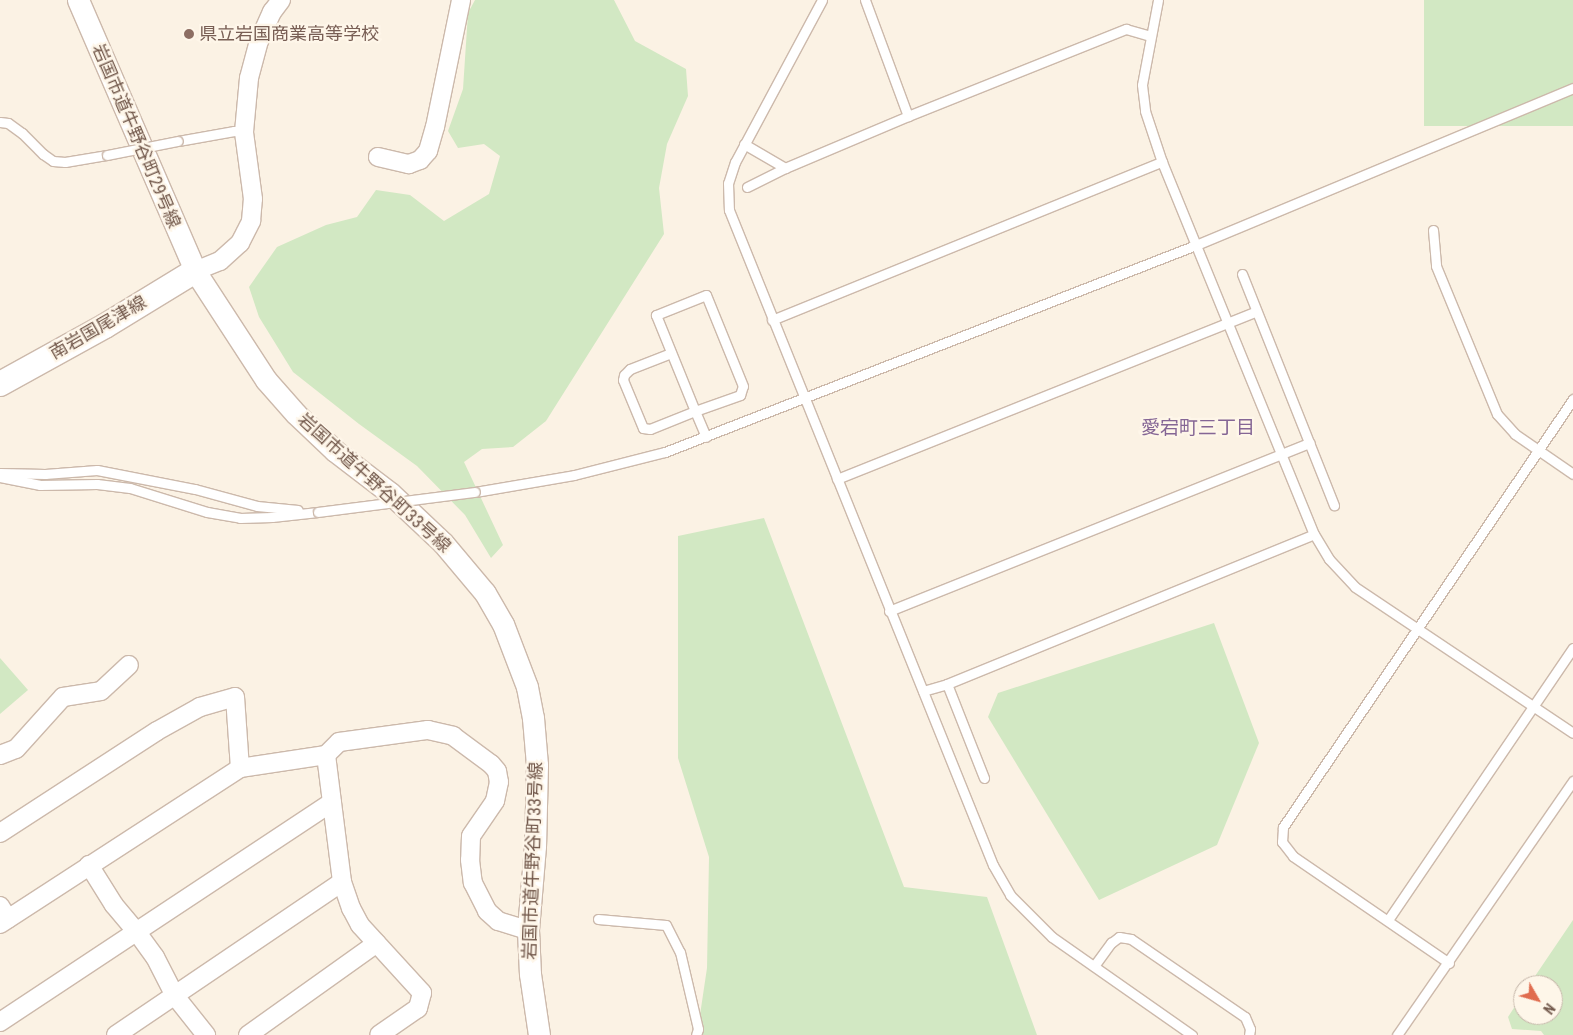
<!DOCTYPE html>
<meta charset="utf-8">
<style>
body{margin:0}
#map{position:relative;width:1573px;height:1035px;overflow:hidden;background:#fbf2e4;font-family:"Roboto Condensed","Noto Sans JP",sans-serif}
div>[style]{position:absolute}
.green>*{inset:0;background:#d2e8c3;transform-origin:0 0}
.roads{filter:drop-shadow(1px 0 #ccb9ab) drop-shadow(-1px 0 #ccb9ab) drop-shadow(0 1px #ccb9ab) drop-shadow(0 -1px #ccb9ab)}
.service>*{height:9px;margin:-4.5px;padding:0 4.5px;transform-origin:4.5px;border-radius:4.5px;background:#fff}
.minor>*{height:18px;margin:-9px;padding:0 9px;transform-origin:9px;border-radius:9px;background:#fff}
.tertiary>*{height:21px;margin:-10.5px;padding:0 10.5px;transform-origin:10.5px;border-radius:10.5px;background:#fff}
.secondary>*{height:24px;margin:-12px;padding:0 12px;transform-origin:12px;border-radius:12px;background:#fff}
.bridges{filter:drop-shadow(1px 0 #ccb9ab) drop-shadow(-1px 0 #ccb9ab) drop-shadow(0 1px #ccb9ab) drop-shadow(0 -1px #ccb9ab)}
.service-bridge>*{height:9px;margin:-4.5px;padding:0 4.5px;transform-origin:4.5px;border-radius:4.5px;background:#fff}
.dots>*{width:14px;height:14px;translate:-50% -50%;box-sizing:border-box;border:2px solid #fef6e9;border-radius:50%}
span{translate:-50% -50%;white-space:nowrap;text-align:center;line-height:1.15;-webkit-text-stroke:4.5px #fef6e9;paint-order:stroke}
.education-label{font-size:18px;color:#785e54}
.left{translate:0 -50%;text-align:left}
.street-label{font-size:18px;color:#72584b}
.neighbourhood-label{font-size:19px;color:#856695}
.north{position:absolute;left:1513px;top:975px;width:50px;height:50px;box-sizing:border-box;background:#fef6e9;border:1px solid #c6b7aa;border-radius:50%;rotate:128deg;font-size:14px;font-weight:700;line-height:20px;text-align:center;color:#72584b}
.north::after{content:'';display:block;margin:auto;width:18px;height:22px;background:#e06c4e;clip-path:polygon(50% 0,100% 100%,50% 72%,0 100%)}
</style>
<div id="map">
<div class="green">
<div style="clip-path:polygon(475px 0,614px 0,635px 41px,686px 69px,688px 96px,667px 144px,659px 188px,664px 234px,546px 421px,513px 447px,482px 449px,464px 462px,503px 545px,491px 558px,465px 515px,417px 466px,359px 424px,293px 372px,259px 317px,249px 287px,277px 247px,326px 225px,357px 217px,376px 190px,410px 195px,444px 221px,489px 194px,500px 156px,484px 144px,458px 148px,448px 131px,463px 89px,468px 13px)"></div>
<div style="left:1424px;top:0;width:149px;height:126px"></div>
<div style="clip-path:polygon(764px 518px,904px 887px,987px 897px,1037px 1035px,697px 1035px,707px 968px,709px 857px,678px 758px,678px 536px)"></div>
<div style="clip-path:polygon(1214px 623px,1259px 743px,1217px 845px,1099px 900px,988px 717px,998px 693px)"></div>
<div style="clip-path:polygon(0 658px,28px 690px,0 714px)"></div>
<div style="clip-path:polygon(1573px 920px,1573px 1035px,1544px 1035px,1541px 1031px,1512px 1029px,1508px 1017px,1523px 994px,1523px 1015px,1553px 1015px,1553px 985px,1529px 985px)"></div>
</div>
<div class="roads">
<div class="service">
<div style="left:822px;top:0;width:184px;rotate:118.2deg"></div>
<div style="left:735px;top:162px;width:22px;rotate:108deg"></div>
<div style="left:728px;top:183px;width:27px;rotate:88deg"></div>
<div style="left:729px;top:210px;width:706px;rotate:68.05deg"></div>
<div style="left:993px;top:865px;width:34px;rotate:60deg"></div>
<div style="left:1010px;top:895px;width:59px;rotate:45deg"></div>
<div style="left:1052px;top:937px;width:171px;rotate:35deg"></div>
<div style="left:865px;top:0;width:124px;rotate:69.7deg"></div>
<div style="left:1158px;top:0;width:86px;rotate:100.7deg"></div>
<div style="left:1142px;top:85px;width:26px;rotate:83deg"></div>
<div style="left:1145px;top:111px;width:54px;rotate:71.6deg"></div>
<div style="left:1162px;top:162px;width:402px;rotate:67.8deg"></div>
<div style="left:1314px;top:534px;width:29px;rotate:59deg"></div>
<div style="left:1329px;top:559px;width:38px;rotate:47deg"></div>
<div style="left:1355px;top:587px;width:262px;rotate:33.8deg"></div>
<div style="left:0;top:122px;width:8px;rotate:7deg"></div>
<div style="left:8px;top:123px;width:17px;rotate:36deg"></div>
<div style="left:22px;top:133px;width:30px;rotate:45deg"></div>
<div style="left:43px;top:154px;width:12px;rotate:35deg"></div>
<div style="left:53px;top:161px;width:12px;rotate:5deg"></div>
<div style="left:65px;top:162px;width:43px;rotate:-9.5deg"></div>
<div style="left:178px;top:141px;width:57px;rotate:-10.1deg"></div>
<div style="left:234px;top:131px;width:10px;rotate:6deg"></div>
<div style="left:744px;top:144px;width:48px;rotate:30.3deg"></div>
<div style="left:785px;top:168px;width:134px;rotate:-22.9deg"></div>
<div style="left:908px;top:116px;width:235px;rotate:-21.8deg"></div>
<div style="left:1126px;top:29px;width:25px;rotate:16deg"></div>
<div style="left:747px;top:187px;width:42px;rotate:-26.6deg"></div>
<div style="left:1433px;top:230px;width:36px;rotate:85deg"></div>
<div style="left:1436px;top:266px;width:160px;rotate:67.6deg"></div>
<div style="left:1497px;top:414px;width:27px;rotate:48deg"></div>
<div style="left:1515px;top:434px;width:70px;rotate:34.6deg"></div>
<div style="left:1242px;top:274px;width:249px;rotate:68.3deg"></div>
<div style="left:772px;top:320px;width:421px;rotate:-22.1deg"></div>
<div style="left:671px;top:353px;width:44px;rotate:158.7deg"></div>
<div style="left:630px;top:369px;width:8px;rotate:135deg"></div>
<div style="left:624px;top:375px;width:5px;rotate:101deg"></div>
<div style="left:623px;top:380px;width:52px;rotate:67.4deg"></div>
<div style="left:643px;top:428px;width:7px;rotate:8deg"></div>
<div style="left:650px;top:429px;width:48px;rotate:-21.8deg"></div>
<div style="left:695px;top:411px;width:48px;rotate:-19.6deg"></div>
<div style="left:740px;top:395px;width:9px;rotate:-72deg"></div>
<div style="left:743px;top:386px;width:98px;rotate:-112.1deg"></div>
<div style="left:706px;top:295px;width:54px;rotate:158.2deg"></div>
<div style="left:656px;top:315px;width:104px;rotate:67.9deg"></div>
<div style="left:695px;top:411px;width:28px;rotate:67deg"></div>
<div style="left:0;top:473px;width:45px;rotate:1.3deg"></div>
<div style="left:45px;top:474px;width:52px;rotate:-4.4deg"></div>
<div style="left:97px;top:470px;width:100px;rotate:11deg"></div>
<div style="left:195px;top:489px;width:64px;rotate:15.3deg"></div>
<div style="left:257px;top:506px;width:41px;rotate:5.6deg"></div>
<div style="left:0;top:477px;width:41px;rotate:11.3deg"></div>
<div style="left:40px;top:485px;width:57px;rotate:-1deg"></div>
<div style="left:97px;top:484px;width:33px;rotate:7deg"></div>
<div style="left:130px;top:488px;width:81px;rotate:17.3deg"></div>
<div style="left:207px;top:512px;width:34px;rotate:10deg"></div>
<div style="left:240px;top:518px;width:32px;rotate:-2deg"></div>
<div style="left:272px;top:517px;width:46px;rotate:-6.2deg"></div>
<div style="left:837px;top:479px;width:450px;rotate:-21.8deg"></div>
<div style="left:475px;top:492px;width:100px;rotate:-9.7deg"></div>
<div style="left:574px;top:475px;width:94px;rotate:-14.2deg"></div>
<div style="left:665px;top:452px;width:570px;rotate:-21.3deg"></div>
<div style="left:1196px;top:245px;width:408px;rotate:-22.6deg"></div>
<div style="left:889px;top:611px;width:453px;rotate:-21.8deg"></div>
<div style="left:947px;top:684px;width:101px;rotate:68.5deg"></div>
<div style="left:923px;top:691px;width:25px;rotate:-16deg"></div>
<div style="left:947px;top:684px;width:396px;rotate:-22.2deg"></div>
<div style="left:598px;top:919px;width:68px;rotate:5deg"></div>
<div style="left:666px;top:925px;width:30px;rotate:63deg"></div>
<div style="left:680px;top:952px;width:79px;rotate:76.8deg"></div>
<div style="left:698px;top:1029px;width:6px;rotate:108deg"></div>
<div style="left:1388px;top:920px;width:329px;rotate:-55.8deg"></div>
<div style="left:1449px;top:963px;width:189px;rotate:-145.6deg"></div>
<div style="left:1293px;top:856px;width:18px;rotate:-128deg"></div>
<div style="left:1282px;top:842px;width:15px;rotate:-86deg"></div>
<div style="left:1283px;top:827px;width:517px;rotate:-55.88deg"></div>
<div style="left:1094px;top:966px;width:29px;rotate:-54deg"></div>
<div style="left:1111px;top:943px;width:10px;rotate:-37deg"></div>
<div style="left:1119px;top:937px;width:12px;rotate:9deg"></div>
<div style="left:1131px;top:939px;width:138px;rotate:34.4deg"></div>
<div style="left:1245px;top:1017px;width:13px;rotate:67deg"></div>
<div style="left:1250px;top:1029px;width:6px;rotate:99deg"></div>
<div style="left:1397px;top:1035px;width:309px;rotate:-55.3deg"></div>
</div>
<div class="minor">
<div style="left:378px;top:157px;width:32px;rotate:13deg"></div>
<div style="left:409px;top:164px;width:12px;rotate:-20deg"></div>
<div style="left:420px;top:160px;width:12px;rotate:-48deg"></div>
<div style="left:428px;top:151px;width:25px;rotate:-74deg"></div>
<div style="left:435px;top:127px;width:130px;rotate:-78.4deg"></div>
<div style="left:195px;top:271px;width:27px;rotate:-22deg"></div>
<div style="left:220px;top:261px;width:27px;rotate:-42deg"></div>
<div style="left:240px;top:243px;width:25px;rotate:-63deg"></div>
<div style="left:251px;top:221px;width:22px;rotate:-85deg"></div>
<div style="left:253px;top:199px;width:68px;rotate:-97.7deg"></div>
<div style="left:244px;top:132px;width:54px;rotate:-84.7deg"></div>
<div style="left:249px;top:78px;width:38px;rotate:-75deg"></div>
<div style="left:259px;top:41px;width:32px;rotate:-66deg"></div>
<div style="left:272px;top:12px;width:15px;rotate:-53deg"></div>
<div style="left:0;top:755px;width:17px;rotate:-21deg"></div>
<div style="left:16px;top:749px;width:70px;rotate:-47.9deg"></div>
<div style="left:63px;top:697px;width:38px;rotate:-9deg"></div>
<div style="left:101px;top:691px;width:38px;rotate:-43deg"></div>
<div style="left:326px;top:755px;width:128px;rotate:82.8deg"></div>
<div style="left:342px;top:882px;width:28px;rotate:71deg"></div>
<div style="left:351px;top:908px;width:19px;rotate:62deg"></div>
<div style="left:360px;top:925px;width:92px;rotate:47.6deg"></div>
<div style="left:422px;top:993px;width:16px;rotate:105deg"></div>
<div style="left:418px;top:1008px;width:47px;rotate:145.3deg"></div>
<div style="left:0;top:833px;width:187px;rotate:-33deg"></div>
<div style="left:157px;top:731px;width:49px;rotate:-29.2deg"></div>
<div style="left:200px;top:707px;width:36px;rotate:-16deg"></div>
<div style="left:235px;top:697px;width:71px;rotate:86deg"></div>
<div style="left:89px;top:865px;width:47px;rotate:58deg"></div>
<div style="left:114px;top:905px;width:34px;rotate:50deg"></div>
<div style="left:136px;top:931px;width:32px;rotate:54deg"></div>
<div style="left:155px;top:957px;width:44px;rotate:62.9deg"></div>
<div style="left:175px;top:996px;width:50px;rotate:51.5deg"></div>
<div style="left:0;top:906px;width:15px;rotate:58deg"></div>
<div style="left:0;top:924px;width:286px;rotate:-33deg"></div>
<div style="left:240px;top:768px;width:87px;rotate:-8.6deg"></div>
<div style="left:326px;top:755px;width:18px;rotate:-45deg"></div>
<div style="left:339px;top:742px;width:90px;rotate:-7.7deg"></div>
<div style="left:428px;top:730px;width:26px;rotate:13deg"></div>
<div style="left:453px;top:736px;width:47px;rotate:36.4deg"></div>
<div style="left:491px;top:764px;width:9px;rotate:49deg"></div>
<div style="left:497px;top:771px;width:11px;rotate:80deg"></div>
<div style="left:499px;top:782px;width:19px;rotate:102deg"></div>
<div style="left:495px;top:801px;width:42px;rotate:124.4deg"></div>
<div style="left:471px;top:836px;width:24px;rotate:92deg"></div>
<div style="left:470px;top:860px;width:23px;rotate:83deg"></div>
<div style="left:473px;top:883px;width:31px;rotate:63deg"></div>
<div style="left:487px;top:911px;width:15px;rotate:42deg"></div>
<div style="left:498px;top:921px;width:31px;rotate:17deg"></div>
<div style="left:0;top:1022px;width:398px;rotate:-33.5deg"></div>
<div style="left:116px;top:1035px;width:273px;rotate:-34.1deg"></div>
<div style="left:248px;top:1035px;width:158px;rotate:-35.5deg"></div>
</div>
<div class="tertiary">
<div style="left:78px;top:0;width:295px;rotate:66.6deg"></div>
<div style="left:195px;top:271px;width:130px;rotate:56.9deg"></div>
<div style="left:266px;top:380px;width:45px;rotate:48.6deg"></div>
<div style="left:296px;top:414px;width:54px;rotate:43.5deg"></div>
<div style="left:335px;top:451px;width:69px;rotate:37.4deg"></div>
<div style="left:390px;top:493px;width:73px;rotate:43.3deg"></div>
<div style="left:443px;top:543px;width:65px;rotate:50deg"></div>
<div style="left:485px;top:593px;width:36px;rotate:60deg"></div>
<div style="left:503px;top:624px;width:67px;rotate:69.1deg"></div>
<div style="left:527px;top:687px;width:32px;rotate:79deg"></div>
<div style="left:533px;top:718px;width:47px;rotate:85.1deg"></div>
<div style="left:537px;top:765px;width:81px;rotate:91.4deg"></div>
<div style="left:535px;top:846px;width:84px;rotate:94.8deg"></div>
<div style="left:528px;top:930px;width:44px;rotate:87.4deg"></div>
<div style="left:530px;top:974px;width:62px;rotate:81.6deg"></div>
</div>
<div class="secondary">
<div style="left:0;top:384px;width:120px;rotate:-28.9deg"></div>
<div style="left:105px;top:326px;width:105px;rotate:-31.4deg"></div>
</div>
</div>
<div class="bridges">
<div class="service-bridge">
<div style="left:107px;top:155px;width:72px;rotate:-11.2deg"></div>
<div style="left:318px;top:512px;width:158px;rotate:-7.3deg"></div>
</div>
</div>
<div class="dots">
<div style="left:189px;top:34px;background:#8d6e63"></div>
</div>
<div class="education-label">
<span class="left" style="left:199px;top:34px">県立岩国商業高等学校</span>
</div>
<div class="street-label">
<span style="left:136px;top:136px;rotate:67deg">岩国市道牛野谷町29号線</span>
<span style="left:98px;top:328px;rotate:-30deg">南岩国尾津線</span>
<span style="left:374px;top:483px;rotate:42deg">岩国市道牛野谷町33号線</span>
<span style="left:533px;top:861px;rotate:-88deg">岩国市道牛野谷町33号線</span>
</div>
<div class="neighbourhood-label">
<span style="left:1198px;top:428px">愛宕町三丁目</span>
</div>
<div class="north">N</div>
</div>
